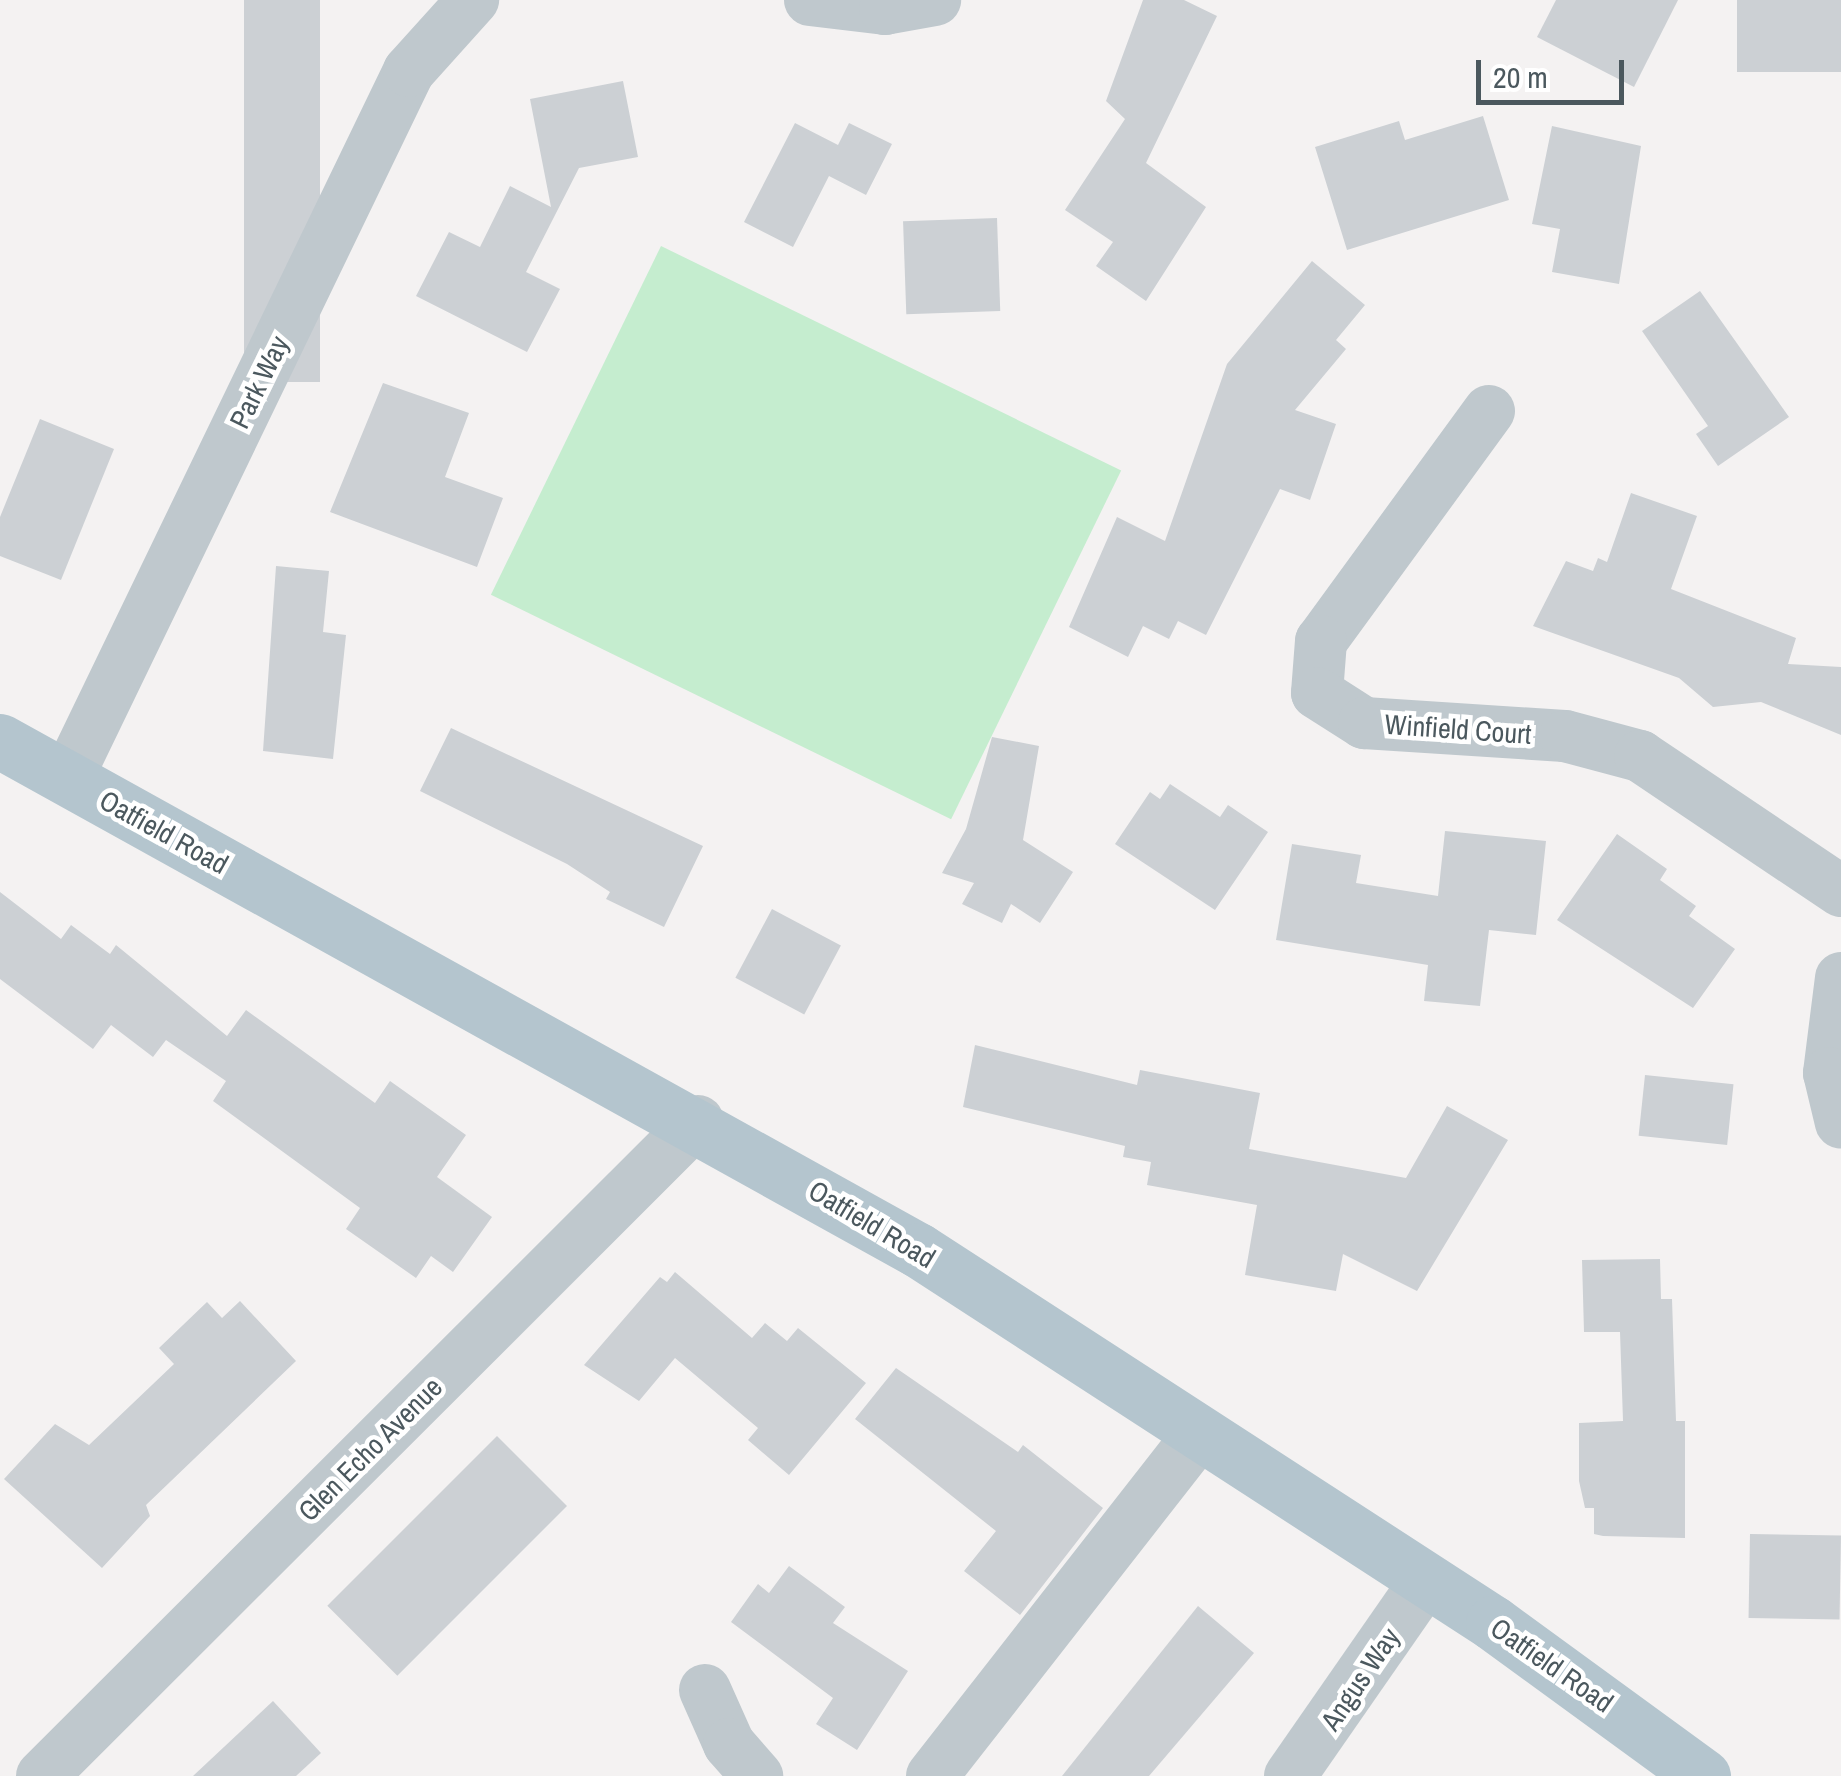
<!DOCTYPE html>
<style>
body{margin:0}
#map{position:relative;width:1841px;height:1776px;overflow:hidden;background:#f4f2f2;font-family:"Archivo Narrow",sans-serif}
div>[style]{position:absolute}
.green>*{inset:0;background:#c5edcf;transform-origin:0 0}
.building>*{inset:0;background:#ccd0d4;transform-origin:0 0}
.minor>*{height:52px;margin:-26px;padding:0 26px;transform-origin:26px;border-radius:26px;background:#bfc8cd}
.major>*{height:55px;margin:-27.5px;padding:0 27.5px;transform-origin:27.5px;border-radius:27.5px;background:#b4c5ce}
span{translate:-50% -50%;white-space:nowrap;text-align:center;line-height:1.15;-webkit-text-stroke:9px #fff;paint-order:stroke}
.street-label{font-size:28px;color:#4b585e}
.scale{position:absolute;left:1476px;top:60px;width:148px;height:45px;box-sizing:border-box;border:5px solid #4b585e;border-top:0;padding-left:12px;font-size:30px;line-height:35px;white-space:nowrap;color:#4b585e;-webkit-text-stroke:8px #fff;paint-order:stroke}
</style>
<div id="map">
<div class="green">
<div style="left:661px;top:246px;width:512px;height:388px;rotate:26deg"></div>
</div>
<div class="building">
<div style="left:244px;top:0;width:76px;height:382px"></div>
<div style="clip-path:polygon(1143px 0,1184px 0,1217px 16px,1146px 163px,1206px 207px,1146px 301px,1096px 266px,1113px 242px,1065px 210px,1125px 119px,1106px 101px)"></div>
<div style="clip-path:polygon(1556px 0,1678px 0,1634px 87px,1537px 37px)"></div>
<div style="left:1737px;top:0;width:104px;height:72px"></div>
<div style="clip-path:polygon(623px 81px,638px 157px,579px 168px,526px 272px,560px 289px,527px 352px,416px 296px,449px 232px,480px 247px,510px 186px,551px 207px,530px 99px)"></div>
<div style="clip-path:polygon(1483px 116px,1509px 200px,1347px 250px,1315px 147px,1399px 121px,1405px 140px)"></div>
<div style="clip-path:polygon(795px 123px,838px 145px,849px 123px,892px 144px,866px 195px,829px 176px,793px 247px,744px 222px)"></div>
<div style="clip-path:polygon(1552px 126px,1641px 146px,1619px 284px,1552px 272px,1560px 229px,1532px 224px)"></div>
<div style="left:997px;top:218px;width:93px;height:94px;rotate:88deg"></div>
<div style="clip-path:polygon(1312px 261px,1365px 305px,1336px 340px,1346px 349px,1295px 410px,1336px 424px,1310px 500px,1280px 489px,1206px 635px,1178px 621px,1169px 639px,1143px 626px,1128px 657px,1069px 627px,1117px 517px,1165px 541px,1227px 364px)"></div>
<div style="clip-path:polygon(1700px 291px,1789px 417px,1718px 466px,1696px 434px,1708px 426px,1642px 331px)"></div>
<div style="clip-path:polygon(383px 383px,469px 413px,445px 477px,503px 498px,477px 567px,330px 512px)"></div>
<div style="clip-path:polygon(40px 419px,114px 449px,61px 580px,0 556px,0 517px)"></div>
<div style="clip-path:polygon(1631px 493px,1697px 516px,1671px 589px,1796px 638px,1788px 664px,1841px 667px,1841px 735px,1761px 702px,1713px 707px,1679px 678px,1533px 626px,1566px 561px,1593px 571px,1598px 558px,1607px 562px)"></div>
<div style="clip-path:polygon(276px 566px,329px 571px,323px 632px,346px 635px,333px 759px,263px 751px)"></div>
<div style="clip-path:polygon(451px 728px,703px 846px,664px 927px,606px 899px,610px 892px,567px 864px,420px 791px)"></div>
<div style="clip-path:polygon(992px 737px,1039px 746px,1023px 840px,1073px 872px,1040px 923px,1011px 904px,1002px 923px,962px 904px,974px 883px,942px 873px,966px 829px)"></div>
<div style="clip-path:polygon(1170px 784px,1220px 817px,1228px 805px,1268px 832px,1215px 910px,1115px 844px,1150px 792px,1160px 799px)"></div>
<div style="clip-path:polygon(1445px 831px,1546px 841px,1536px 935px,1489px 930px,1480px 1006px,1424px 1001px,1428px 965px,1276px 940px,1292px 844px,1361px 855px,1356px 883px,1438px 896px)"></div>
<div style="clip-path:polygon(1617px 834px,1667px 869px,1660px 880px,1696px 906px,1689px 916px,1735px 949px,1693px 1008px,1557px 920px)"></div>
<div style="clip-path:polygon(0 892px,61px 939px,71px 925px,110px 954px,116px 945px,227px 1036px,246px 1010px,375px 1103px,390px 1081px,466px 1135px,437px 1177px,492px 1217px,453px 1272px,431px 1256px,416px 1278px,346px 1229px,360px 1208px,213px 1101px,226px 1081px,166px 1040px,153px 1057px,111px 1025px,93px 1049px,0 979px)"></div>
<div style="left:772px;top:909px;width:78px;height:78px;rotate:28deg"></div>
<div style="clip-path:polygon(975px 1045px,1137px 1085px,1140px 1070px,1260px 1093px,1249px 1149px,1406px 1178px,1447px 1106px,1508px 1140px,1417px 1291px,1343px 1254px,1336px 1291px,1245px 1275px,1257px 1205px,1147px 1185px,1151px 1162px,1123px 1157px,1125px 1146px,963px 1107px)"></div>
<div style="left:1645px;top:1075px;width:89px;height:61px;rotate:6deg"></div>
<div style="clip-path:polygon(1660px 1259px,1661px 1299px,1672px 1299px,1676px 1421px,1685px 1421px,1685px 1538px,1603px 1536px,1594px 1534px,1594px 1508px,1585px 1508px,1579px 1481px,1579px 1423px,1623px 1421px,1620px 1332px,1584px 1332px,1582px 1260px)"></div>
<div style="clip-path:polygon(675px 1272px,752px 1338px,765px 1323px,787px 1341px,798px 1328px,866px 1383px,789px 1475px,748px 1440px,758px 1428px,675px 1358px,639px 1401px,584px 1365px,660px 1277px,667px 1282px)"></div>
<div style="clip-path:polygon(240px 1301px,296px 1361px,146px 1505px,150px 1516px,102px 1568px,4px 1479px,55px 1424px,89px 1445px,174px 1364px,159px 1348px,207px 1302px,222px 1318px)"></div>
<div style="clip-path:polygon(896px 1368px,1018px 1452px,1023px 1445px,1103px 1508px,1020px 1615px,964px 1571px,996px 1531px,855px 1419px)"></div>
<div style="left:497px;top:1436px;width:99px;height:240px;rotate:45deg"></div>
<div style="left:1750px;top:1534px;width:91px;height:84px;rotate:1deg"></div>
<div style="clip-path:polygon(789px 1566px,845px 1607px,833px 1623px,908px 1671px,857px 1750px,816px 1724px,833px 1698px,731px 1622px,758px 1584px,769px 1593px)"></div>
<div style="clip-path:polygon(1198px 1606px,1254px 1653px,1149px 1776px,1062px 1776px)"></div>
<div style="clip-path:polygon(273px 1701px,321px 1753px,296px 1776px,193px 1776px)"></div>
</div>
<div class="minor">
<div style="left:810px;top:0;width:76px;rotate:6.8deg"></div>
<div style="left:885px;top:9px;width:51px;rotate:-10.2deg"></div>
<div style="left:1489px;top:411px;width:285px;rotate:126.1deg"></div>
<div style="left:1321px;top:641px;width:52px;rotate:94.4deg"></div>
<div style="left:1317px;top:693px;width:56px;rotate:32.6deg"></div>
<div style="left:1364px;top:723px;width:201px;rotate:3.7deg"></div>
<div style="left:1565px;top:736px;width:78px;rotate:14.9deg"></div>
<div style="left:1640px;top:756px;width:242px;rotate:33.9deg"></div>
<div style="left:67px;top:779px;width:786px;rotate:-64.22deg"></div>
<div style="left:409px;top:71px;width:96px;rotate:-48deg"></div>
<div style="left:1841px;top:978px;width:96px;rotate:97.2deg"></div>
<div style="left:1829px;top:1073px;width:51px;rotate:76.5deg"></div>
<div style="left:705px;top:1690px;width:59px;rotate:66deg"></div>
<div style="left:729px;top:1744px;width:43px;rotate:48.8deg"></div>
<div style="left:42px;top:1776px;width:927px;rotate:-44.96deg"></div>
<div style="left:932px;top:1776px;width:435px;rotate:-52deg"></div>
<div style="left:1290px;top:1776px;width:239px;rotate:-55.2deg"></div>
</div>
<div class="major">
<div style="left:0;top:741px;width:1050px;rotate:29.01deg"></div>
<div style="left:918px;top:1250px;width:685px;rotate:32.97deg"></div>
<div style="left:1493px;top:1623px;width:260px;rotate:36.1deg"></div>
</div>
<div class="street-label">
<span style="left:259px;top:382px;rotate:-64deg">Park Way</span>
<span style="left:1458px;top:729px;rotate:4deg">Winfield Court</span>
<span style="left:164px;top:832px;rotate:29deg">Oatfield Road</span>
<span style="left:872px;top:1224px;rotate:31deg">Oatfield Road</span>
<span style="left:370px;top:1449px;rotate:-45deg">Glen Echo Avenue</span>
<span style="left:1552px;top:1665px;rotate:35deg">Oatfield Road</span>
<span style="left:1360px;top:1679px;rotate:-56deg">Angus Way</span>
</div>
<div class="scale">20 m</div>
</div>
